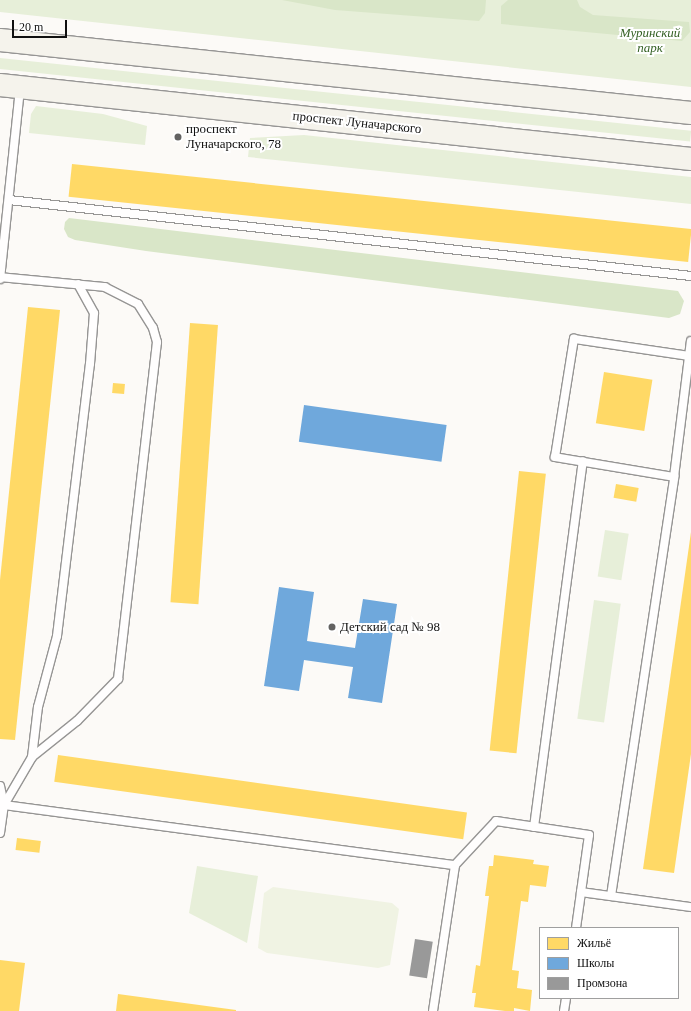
<!DOCTYPE html>
<meta charset="utf-8">
<style>
body{margin:0}
#map{position:relative;width:691px;height:1011px;overflow:hidden;background:#fcfaf7;font-family:Georgia,serif}
div>[style]{position:absolute}
.green>*{inset:0;background:#e7efd9;transform-origin:0 0}
.forest>*{inset:0;background:#d9e6c8}
.pitch>*{inset:0;background:#f0f3e3}
.homes>*{inset:0;background:#ffd966;transform-origin:0 0}
.schools>*{inset:0;background:#6fa8dc;transform-origin:0 0}
.industry>*{inset:0;background:#999;transform-origin:0 0}
.roads{filter:drop-shadow(1px 0 #969594) drop-shadow(-1px 0 #969594) drop-shadow(0 1px #969594) drop-shadow(0 -1px #969594)}
.service>*{height:8px;margin:-4px;padding:0 4px;transform-origin:4px;border-radius:4px;background:#fffefe}
.secondary>*{height:22px;margin:-11px;padding:0 11px;transform-origin:11px;border-radius:11px;background:#f5f3ec}
.dots>*{width:11px;height:11px;translate:-50% -50%;box-sizing:border-box;border:2px solid #fff;border-radius:50%}
span{translate:-50% -50%;white-space:nowrap;text-align:center;line-height:1.15;-webkit-text-stroke:4px #fff;paint-order:stroke}
.park-label{font-size:13px;color:#366226;font-style:italic}
.street-label{font-size:13px;color:#101010}
.poi-label{font-size:13px;color:#101010}
.left{translate:0 -50%;text-align:left}
.legend{position:absolute;left:539px;top:927px;width:140px;height:72px;box-sizing:border-box;background:#fff;border:1px solid #9f9f9f;margin:0;padding:5px 7px;list-style:none;font-size:12px;color:#101010}
.legend li{display:flex;align-items:center;gap:8px;height:20px}
.legend b{width:20px;border:1px solid #9f9f9f}
.scale{position:absolute;left:12px;top:20px;width:55px;height:18px;box-sizing:border-box;border:2px solid #101010;border-top:0;padding-left:5px;font-size:12px;line-height:14px;white-space:nowrap;color:#101010;-webkit-text-stroke:3px #fff;paint-order:stroke}
</style>
<div id="map">
<div class="green">
<div style="clip-path:polygon(0 0,691px 0,691px 87px,0 12px)"></div>
<div style="left:0;top:58px;width:695px;height:11px;rotate:6deg"></div>
<div style="clip-path:polygon(36px 106px,103px 114px,147px 126px,145px 145px,29px 133px,31px 114px)"></div>
<div style="clip-path:polygon(304px 135px,691px 177px,691px 204px,248px 157px,250px 138px)"></div>
<div style="left:605px;top:530px;width:24px;height:47px;rotate:9deg"></div>
<div style="left:594px;top:600px;width:27px;height:120px;rotate:8deg"></div>
<div style="clip-path:polygon(197px 866px,258px 876px,247px 943px,189px 913px)"></div>
</div>
<div class="forest">
<div style="clip-path:polygon(282px 0,486px 0,485px 13px,479px 21px,335px 10px)"></div>
<div style="clip-path:polygon(508px 0,577px 0,580px 7px,593px 15px,689px 22px,690px 32px,682px 41px,501px 24px,501px 6px)"></div>
<div style="clip-path:polygon(69px 218px,678px 291px,684px 301px,680px 314px,669px 318px,146px 251px,75px 240px,68px 237px,64px 229px,65px 222px)"></div>
</div>
<div class="pitch">
<div style="clip-path:polygon(273px 887px,392px 903px,399px 909px,390px 965px,378px 968px,267px 953px,258px 948px,264px 893px)"></div>
</div>
<div class="homes">
<div style="left:72px;top:164px;width:623px;height:33px;rotate:6deg"></div>
<div style="clip-path:polygon(28px 307px,60px 310px,15px 740px,0 739px,0 580px)"></div>
<div style="left:190px;top:323px;width:28px;height:280px;rotate:4deg"></div>
<div style="left:604px;top:372px;width:49px;height:52px;rotate:9deg"></div>
<div style="left:113px;top:383px;width:12px;height:10px;rotate:5deg"></div>
<div style="left:519px;top:471px;width:27px;height:281px;rotate:6deg"></div>
<div style="left:616px;top:484px;width:23px;height:14px;rotate:10deg"></div>
<div style="clip-path:polygon(691px 532px,691px 754px,674px 873px,643px 869px)"></div>
<div style="left:58px;top:755px;width:413px;height:27px;rotate:8deg"></div>
<div style="left:17px;top:838px;width:24px;height:12px;rotate:7deg"></div>
<div style="clip-path:polygon(494px 855px,534px 860px,533px 864px,549px 866px,546px 887px,530px 885px,528px 902px,521px 901px,512px 970px,519px 971px,517px 988px,532px 990px,530px 1011px,514px 1008px,514px 1011px,505px 1011px,474px 1007px,476px 993px,472px 993px,476px 965px,480px 966px,489px 896px,485px 896px,489px 866px,493px 866px)"></div>
<div style="clip-path:polygon(0 960px,25px 963px,19px 1011px,0 1011px)"></div>
<div style="clip-path:polygon(118px 994px,236px 1010px,236px 1011px,116px 1011px)"></div>
</div>
<div class="schools">
<div style="left:304px;top:405px;width:144px;height:37px;rotate:8deg"></div>
<div style="clip-path:polygon(279px 587px,314px 592px,307px 641px,355px 648px,363px 599px,397px 604px,382px 703px,348px 698px,353px 667px,304px 660px,299px 691px,264px 686px)"></div>
</div>
<div class="industry">
<div style="left:415px;top:939px;width:18px;height:37px;rotate:9deg"></div>
</div>
<div class="roads">
<div class="service">
<div style="left:9px;top:200px;width:686px;rotate:6.36deg"></div>
<div style="left:0;top:279px;width:192px;rotate:-84deg"></div>
<div style="left:674px;top:477px;width:121px;rotate:-170.5deg"></div>
<div style="left:555px;top:457px;width:120px;rotate:-80.9deg"></div>
<div style="left:574px;top:339px;width:116px;rotate:8.4deg"></div>
<div style="left:32px;top:757px;width:50px;rotate:-83.2deg"></div>
<div style="left:38px;top:707px;width:73px;rotate:-75deg"></div>
<div style="left:57px;top:636px;width:274px;rotate:-83.1deg"></div>
<div style="left:90px;top:364px;width:51px;rotate:-85.5deg"></div>
<div style="left:94px;top:313px;width:33px;rotate:-119deg"></div>
<div style="left:0;top:786px;width:19px;rotate:78deg"></div>
<div style="left:4px;top:805px;width:455px;rotate:7.6deg"></div>
<div style="left:534px;top:827px;width:369px;rotate:-82.4deg"></div>
<div style="left:0;top:833px;width:28px;rotate:-82deg"></div>
<div style="left:4px;top:805px;width:56px;rotate:-59.7deg"></div>
<div style="left:32px;top:757px;width:58px;rotate:-38.7deg"></div>
<div style="left:77px;top:721px;width:59px;rotate:-45.7deg"></div>
<div style="left:118px;top:679px;width:339px;rotate:-83.4deg"></div>
<div style="left:157px;top:342px;width:15px;rotate:-106deg"></div>
<div style="left:153px;top:328px;width:28px;rotate:-122deg"></div>
<div style="left:138px;top:304px;width:37px;rotate:-153deg"></div>
<div style="left:105px;top:287px;width:105px;rotate:-174.6deg"></div>
<div style="left:611px;top:896px;width:424px;rotate:-81.4deg"></div>
<div style="left:674px;top:477px;width:137px;rotate:-82.9deg"></div>
<div style="left:576px;top:928px;width:36px;rotate:-82deg"></div>
<div style="left:581px;top:892px;width:111px;rotate:7.8deg"></div>
<div style="left:433px;top:1011px;width:148px;rotate:-81.4deg"></div>
<div style="left:455px;top:865px;width:60px;rotate:-47deg"></div>
<div style="left:496px;top:821px;width:94px;rotate:8.6deg"></div>
<div style="left:589px;top:835px;width:58px;rotate:98deg"></div>
<div style="left:564px;top:1011px;width:13px;rotate:-81deg"></div>
</div>
<div class="secondary">
<div style="left:0;top:40px;width:695px;rotate:6.03deg"></div>
<div style="left:0;top:85px;width:695px;rotate:6.11deg"></div>
</div>
</div>
<div class="dots">
<div style="left:178px;top:137px;background:#636261"></div>
<div style="left:332px;top:627px;background:#636261"></div>
</div>
<div class="park-label">
<span style="left:650px;top:41px">Муринский<br>парк</span>
</div>
<div class="street-label">
<span style="left:357px;top:123px;rotate:6deg">проспект Луначарского</span>
</div>
<div class="poi-label">
<span class="left" style="left:186px;top:137px">проспект<br>Луначарского, 78</span>
<span class="left" style="left:340px;top:627px">Детский сад № 98</span>
</div>
<ul class="legend">
<li><b style="height:11px;background:#ffd966"></b>Жильё</li>
<li><b style="height:11px;background:#6fa8dc"></b>Школы</li>
<li><b style="height:11px;background:#999"></b>Промзона</li>
</ul>
<div class="scale">20 m</div>
</div>
